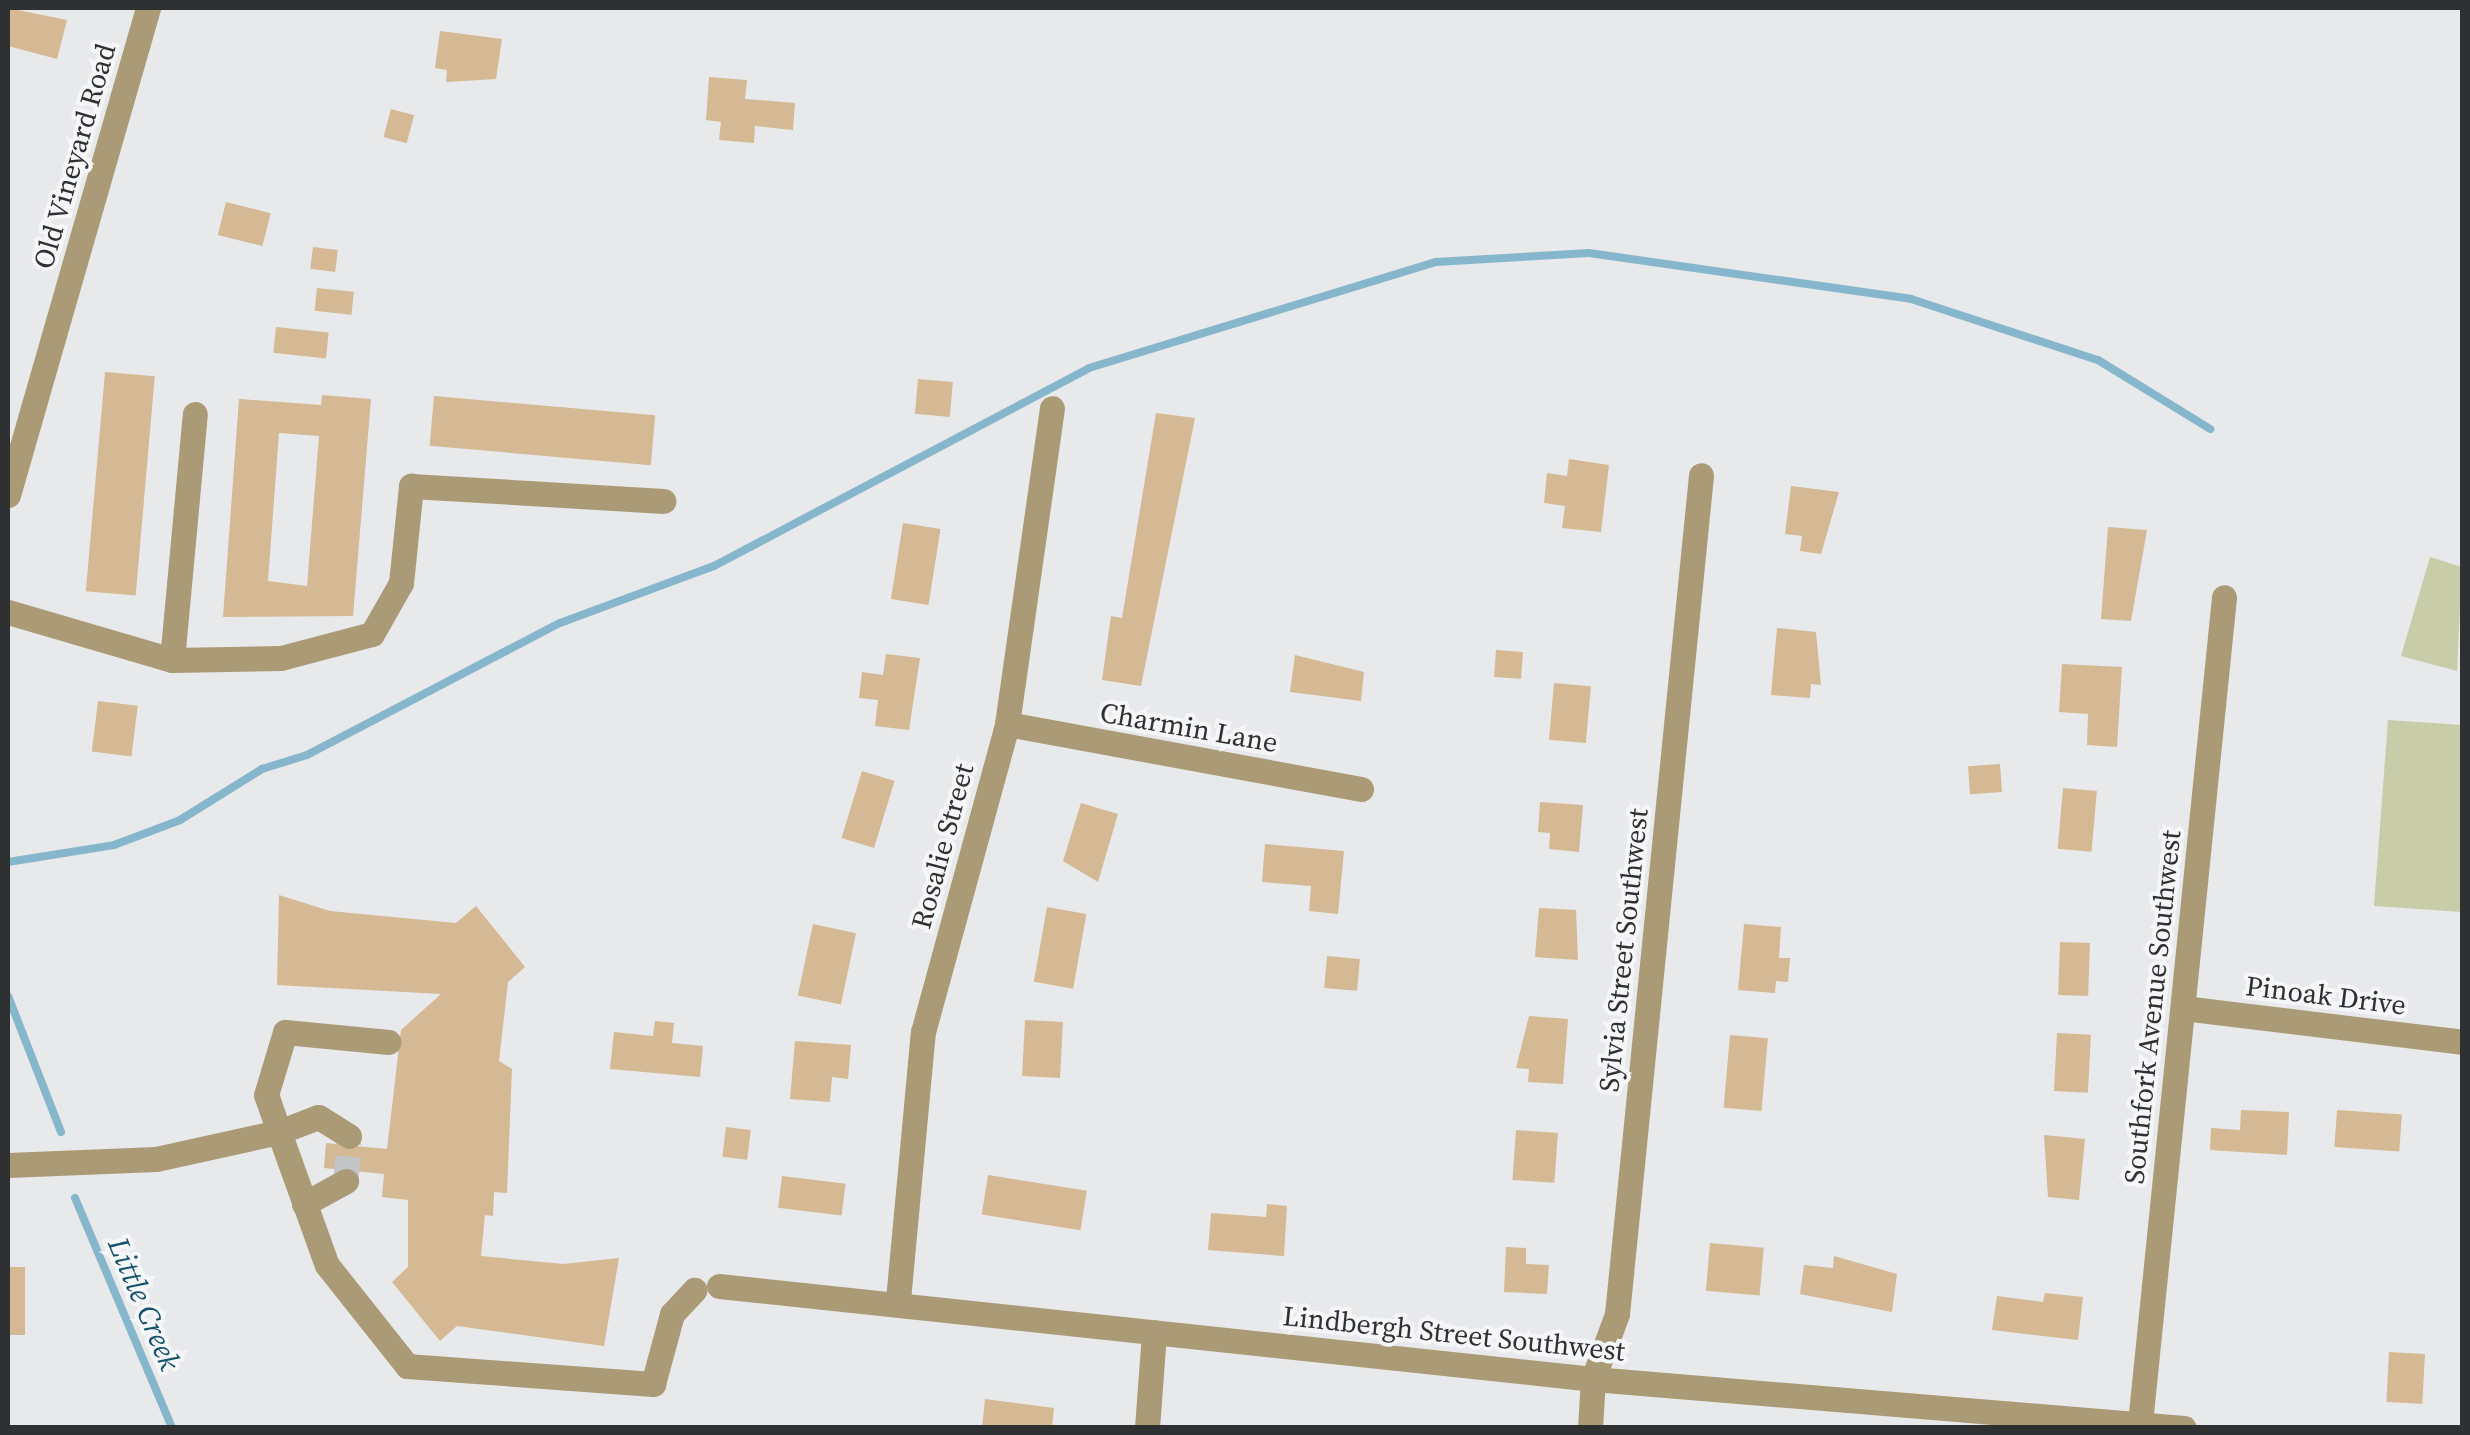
<!DOCTYPE html>
<style>
body{margin:0}
#map{position:relative;width:2470px;height:1435px;overflow:hidden;background:#e8e9eb;font-family:"Source Serif 4",serif}
div>[style]{position:absolute}
.green>*{inset:0;background:#c9cca8}
.stream>*{height:8px;margin:-4px;padding:0 4px;transform-origin:4px;border-radius:4px;background:#86b6cb}
.building>*{inset:0;background:#d4b994;transform-origin:0 0}
.minor-tunnel>*{height:25px;margin-top:-12.5px;transform-origin:0;background:repeating-linear-gradient(90deg,#c3c4c6 0 25px,transparent 0 37px)}
.minor>*{height:25px;margin:-12.5px;padding:0 12.5px;transform-origin:12.5px;border-radius:12.5px;background:#ab9a76}
.tertiary>*{height:25px;margin:-12.5px;padding:0 12.5px;transform-origin:12.5px;border-radius:12.5px;background:#ab9a76}
span{translate:-50% -50%;white-space:nowrap;text-align:center;line-height:1.15;-webkit-text-stroke:8px #f5f6f8;paint-order:stroke}
.street-label{font-size:28px;color:#2f3031}
.water-label{font-size:30px;color:#16536a;font-style:italic}
.frame{position:absolute;inset:0;border:10px solid #2f3031;pointer-events:none}
</style>
<div id="map">
<div class="green">
<div style="clip-path:polygon(2430px 557px,2462px 567px,2457px 671px,2401px 656px)"></div>
<div style="clip-path:polygon(2388px 720px,2462px 725px,2462px 912px,2374px 906px)"></div>
</div>
<div class="stream">
<div style="left:8px;top:862px;width:107px;rotate:-9.1deg"></div>
<div style="left:114px;top:845px;width:71px;rotate:-20.7deg"></div>
<div style="left:180px;top:820px;width:97px;rotate:-31.9deg"></div>
<div style="left:262px;top:769px;width:47px;rotate:-17.3deg"></div>
<div style="left:307px;top:755px;width:285px;rotate:-27.6deg"></div>
<div style="left:560px;top:623px;width:164px;rotate:-20.3deg"></div>
<div style="left:714px;top:566px;width:424px;rotate:-27.8deg"></div>
<div style="left:1089px;top:368px;width:363px;rotate:-17deg"></div>
<div style="left:1436px;top:262px;width:153px;rotate:-3.4deg"></div>
<div style="left:1589px;top:253px;width:325px;rotate:8.1deg"></div>
<div style="left:1911px;top:299px;width:197px;rotate:18.1deg"></div>
<div style="left:2098px;top:360px;width:132px;rotate:31.6deg"></div>
<div style="left:8px;top:996px;width:146px;rotate:68.7deg"></div>
<div style="left:75px;top:1198px;width:250px;rotate:67.1deg"></div>
</div>
<div class="building">
<div style="clip-path:polygon(8px 8px,67px 20px,57px 59px,8px 46px)"></div>
<div style="clip-path:polygon(440px 31px,502px 39px,496px 79px,446px 82px,447px 70px,435px 68px)"></div>
<div style="clip-path:polygon(709px 77px,747px 80px,745px 99px,795px 103px,793px 130px,755px 126px,754px 143px,719px 140px,721px 122px,706px 120px)"></div>
<div style="left:391px;top:109px;width:24px;height:29px;rotate:15deg"></div>
<div style="left:226px;top:202px;width:46px;height:34px;rotate:14deg"></div>
<div style="left:313px;top:247px;width:25px;height:22px;rotate:7deg"></div>
<div style="left:317px;top:288px;width:37px;height:23px;rotate:6deg"></div>
<div style="left:276px;top:327px;width:53px;height:26px;rotate:6deg"></div>
<div style="left:105px;top:372px;width:50px;height:220px;rotate:5deg"></div>
<div style="left:918px;top:379px;width:35px;height:35px;rotate:5deg"></div>
<div style="clip-path:polygon(evenodd,322px 395px,371px 399px,353px 616px,223px 617px,239px 399px,321px 405px,322px 395px,279px 433px,319px 436px,307px 586px,268px 581px,279px 433px)"></div>
<div style="left:434px;top:396px;width:222px;height:50px;rotate:5deg"></div>
<div style="clip-path:polygon(1156px 413px,1195px 418px,1141px 686px,1102px 680px,1111px 616px,1122px 618px)"></div>
<div style="clip-path:polygon(1569px 459px,1609px 465px,1601px 532px,1562px 528px,1565px 506px,1544px 503px,1547px 473px,1567px 476px)"></div>
<div style="clip-path:polygon(1791px 486px,1839px 492px,1821px 554px,1800px 551px,1802px 536px,1785px 534px)"></div>
<div style="left:903px;top:523px;width:38px;height:77px;rotate:9deg"></div>
<div style="clip-path:polygon(2108px 527px,2147px 530px,2131px 621px,2101px 619px)"></div>
<div style="clip-path:polygon(1777px 628px,1816px 632px,1821px 685px,1811px 684px,1810px 698px,1771px 695px)"></div>
<div style="left:1496px;top:650px;width:27px;height:27px;rotate:4deg"></div>
<div style="clip-path:polygon(886px 654px,920px 658px,909px 730px,875px 726px,878px 700px,859px 698px,862px 672px,883px 675px)"></div>
<div style="clip-path:polygon(1295px 655px,1364px 672px,1361px 701px,1290px 692px)"></div>
<div style="clip-path:polygon(2062px 664px,2122px 667px,2117px 747px,2087px 745px,2088px 714px,2059px 712px)"></div>
<div style="left:1554px;top:683px;width:37px;height:57px;rotate:5deg"></div>
<div style="left:98px;top:701px;width:40px;height:51px;rotate:7deg"></div>
<div style="left:2000px;top:764px;width:28px;height:32px;rotate:86deg"></div>
<div style="left:862px;top:771px;width:34px;height:70px;rotate:17deg"></div>
<div style="left:2063px;top:788px;width:34px;height:61px;rotate:5deg"></div>
<div style="clip-path:polygon(1540px 802px,1583px 805px,1579px 852px,1549px 849px,1550px 833px,1538px 832px)"></div>
<div style="clip-path:polygon(1081px 803px,1118px 814px,1098px 882px,1063px 861px)"></div>
<div style="clip-path:polygon(1265px 844px,1344px 851px,1338px 914px,1309px 911px,1311px 886px,1262px 882px)"></div>
<div style="clip-path:polygon(279px 895px,330px 911px,456px 923px,476px 906px,525px 967px,508px 982px,499px 1061px,512px 1069px,507px 1193px,494px 1192px,493px 1216px,485px 1215px,481px 1256px,563px 1264px,619px 1258px,604px 1346px,457px 1326px,440px 1341px,392px 1282px,408px 1267px,408px 1200px,382px 1197px,384px 1174px,324px 1168px,326px 1143px,387px 1149px,401px 1030px,441px 994px,277px 985px)"></div>
<div style="left:1047px;top:907px;width:40px;height:76px;rotate:10deg"></div>
<div style="clip-path:polygon(1539px 908px,1576px 910px,1578px 960px,1535px 957px)"></div>
<div style="left:813px;top:924px;width:44px;height:73px;rotate:12deg"></div>
<div style="clip-path:polygon(1744px 924px,1781px 927px,1779px 958px,1790px 958px,1788px 982px,1776px 981px,1775px 993px,1738px 990px)"></div>
<div style="left:2060px;top:942px;width:30px;height:53px;rotate:2deg"></div>
<div style="left:1327px;top:956px;width:33px;height:32px;rotate:5deg"></div>
<div style="clip-path:polygon(1529px 1016px,1568px 1019px,1563px 1084px,1528px 1082px,1529px 1069px,1516px 1068px)"></div>
<div style="left:1025px;top:1020px;width:38px;height:56px;rotate:3deg"></div>
<div style="clip-path:polygon(655px 1021px,674px 1023px,672px 1043px,703px 1046px,700px 1077px,610px 1069px,614px 1032px,653px 1036px)"></div>
<div style="left:2057px;top:1033px;width:34px;height:58px;rotate:3deg"></div>
<div style="left:1730px;top:1035px;width:38px;height:73px;rotate:5deg"></div>
<div style="clip-path:polygon(795px 1041px,851px 1045px,848px 1079px,832px 1077px,830px 1102px,790px 1099px)"></div>
<div style="clip-path:polygon(2241px 1110px,2289px 1112px,2287px 1155px,2210px 1150px,2211px 1128px,2240px 1130px)"></div>
<div style="left:2337px;top:1110px;width:65px;height:37px;rotate:4deg"></div>
<div style="left:726px;top:1127px;width:25px;height:30px;rotate:7deg"></div>
<div style="left:1516px;top:1130px;width:42px;height:50px;rotate:4deg"></div>
<div style="clip-path:polygon(2044px 1135px,2085px 1139px,2079px 1200px,2048px 1197px)"></div>
<div style="left:988px;top:1175px;width:100px;height:40px;rotate:9deg"></div>
<div style="left:782px;top:1176px;width:64px;height:32px;rotate:7deg"></div>
<div style="clip-path:polygon(1267px 1204px,1287px 1206px,1284px 1256px,1208px 1250px,1211px 1213px,1266px 1217px)"></div>
<div style="left:1710px;top:1243px;width:54px;height:48px;rotate:5deg"></div>
<div style="clip-path:polygon(1506px 1247px,1526px 1248px,1526px 1264px,1549px 1265px,1547px 1294px,1504px 1292px)"></div>
<div style="clip-path:polygon(1834px 1256px,1897px 1274px,1892px 1312px,1800px 1294px,1804px 1265px,1833px 1268px)"></div>
<div style="left:8px;top:1267px;width:17px;height:68px"></div>
<div style="clip-path:polygon(2045px 1293px,2083px 1297px,2078px 1340px,1992px 1330px,1997px 1296px,2043px 1302px)"></div>
<div style="left:2389px;top:1352px;width:36px;height:50px;rotate:3deg"></div>
<div style="clip-path:polygon(985px 1399px,1054px 1408px,1052px 1428px,982px 1428px)"></div>
</div>
<div class="minor-tunnel">
<div style="left:346px;top:1181px;width:45px;rotate:-86.2deg"></div>
</div>
<div class="minor">
<div style="left:8px;top:612px;width:171px;rotate:16.3deg"></div>
<div style="left:172px;top:660px;width:109px;rotate:-1.1deg"></div>
<div style="left:281px;top:658px;width:94px;rotate:-14.8deg"></div>
<div style="left:372px;top:634px;width:59px;rotate:-60.4deg"></div>
<div style="left:401px;top:583px;width:98px;rotate:-84.1deg"></div>
<div style="left:411px;top:486px;width:253px;rotate:3.4deg"></div>
<div style="left:172px;top:660px;width:247px;rotate:-84.7deg"></div>
<div style="left:1007px;top:724px;width:360px;rotate:10.4deg"></div>
<div style="left:2183px;top:1008px;width:281px;rotate:6.9deg"></div>
<div style="left:349px;top:1136px;width:36px;rotate:-148deg"></div>
<div style="left:318px;top:1117px;width:42px;rotate:159deg"></div>
<div style="left:279px;top:1132px;width:39px;rotate:-109deg"></div>
<div style="left:266px;top:1095px;width:66px;rotate:-73.2deg"></div>
<div style="left:285px;top:1032px;width:104px;rotate:5.5deg"></div>
<div style="left:8px;top:1165px;width:148px;rotate:-2.3deg"></div>
<div style="left:156px;top:1159px;width:126px;rotate:-12.4deg"></div>
<div style="left:279px;top:1132px;width:141px;rotate:70.2deg"></div>
<div style="left:327px;top:1265px;width:129px;rotate:51.6deg"></div>
<div style="left:407px;top:1366px;width:247px;rotate:4.2deg"></div>
<div style="left:653px;top:1384px;width:73px;rotate:-74.8deg"></div>
<div style="left:672px;top:1314px;width:33px;rotate:-47deg"></div>
<div style="left:304px;top:1204px;width:48px;rotate:-28.7deg"></div>
<div style="left:719px;top:1286px;width:879px;rotate:6.07deg"></div>
<div style="left:1593px;top:1379px;width:593px;rotate:4.74deg"></div>
<div style="left:898px;top:1300px;width:269px;rotate:-84.7deg"></div>
<div style="left:923px;top:1032px;width:319px;rotate:-74.7deg"></div>
<div style="left:1007px;top:724px;width:319px;rotate:-81.9deg"></div>
<div style="left:2140px;top:1423px;width:830px;rotate:-84.19deg"></div>
<div style="left:1147px;top:1428px;width:96px;rotate:-85.8deg"></div>
<div style="left:1590px;top:1428px;width:49px;rotate:-86.5deg"></div>
<div style="left:1593px;top:1379px;width:69px;rotate:-69.7deg"></div>
<div style="left:1617px;top:1314px;width:843px;rotate:-84.28deg"></div>
</div>
<div class="tertiary">
<div style="left:8px;top:495px;width:507px;rotate:-73.96deg"></div>
</div>
<div class="street-label">
<span style="left:74px;top:156px;rotate:-74deg">Old Vineyard Road</span>
<span style="left:1189px;top:727px;rotate:10deg">Charmin Lane</span>
<span style="left:942px;top:846px;rotate:-75deg">Rosalie Street</span>
<span style="left:1623px;top:950px;rotate:-84deg">Sylvia Street Southwest</span>
<span style="left:2326px;top:995px;rotate:7deg">Pinoak Drive</span>
<span style="left:2152px;top:1007px;rotate:-84deg">Southfork Avenue Southwest</span>
<span style="left:1454px;top:1333px;rotate:6deg">Lindbergh Street Southwest</span>
</div>
<div class="water-label">
<span style="left:144px;top:1304px;rotate:67deg">Little Creek</span>
</div>
<div class="frame"></div>
</div>
